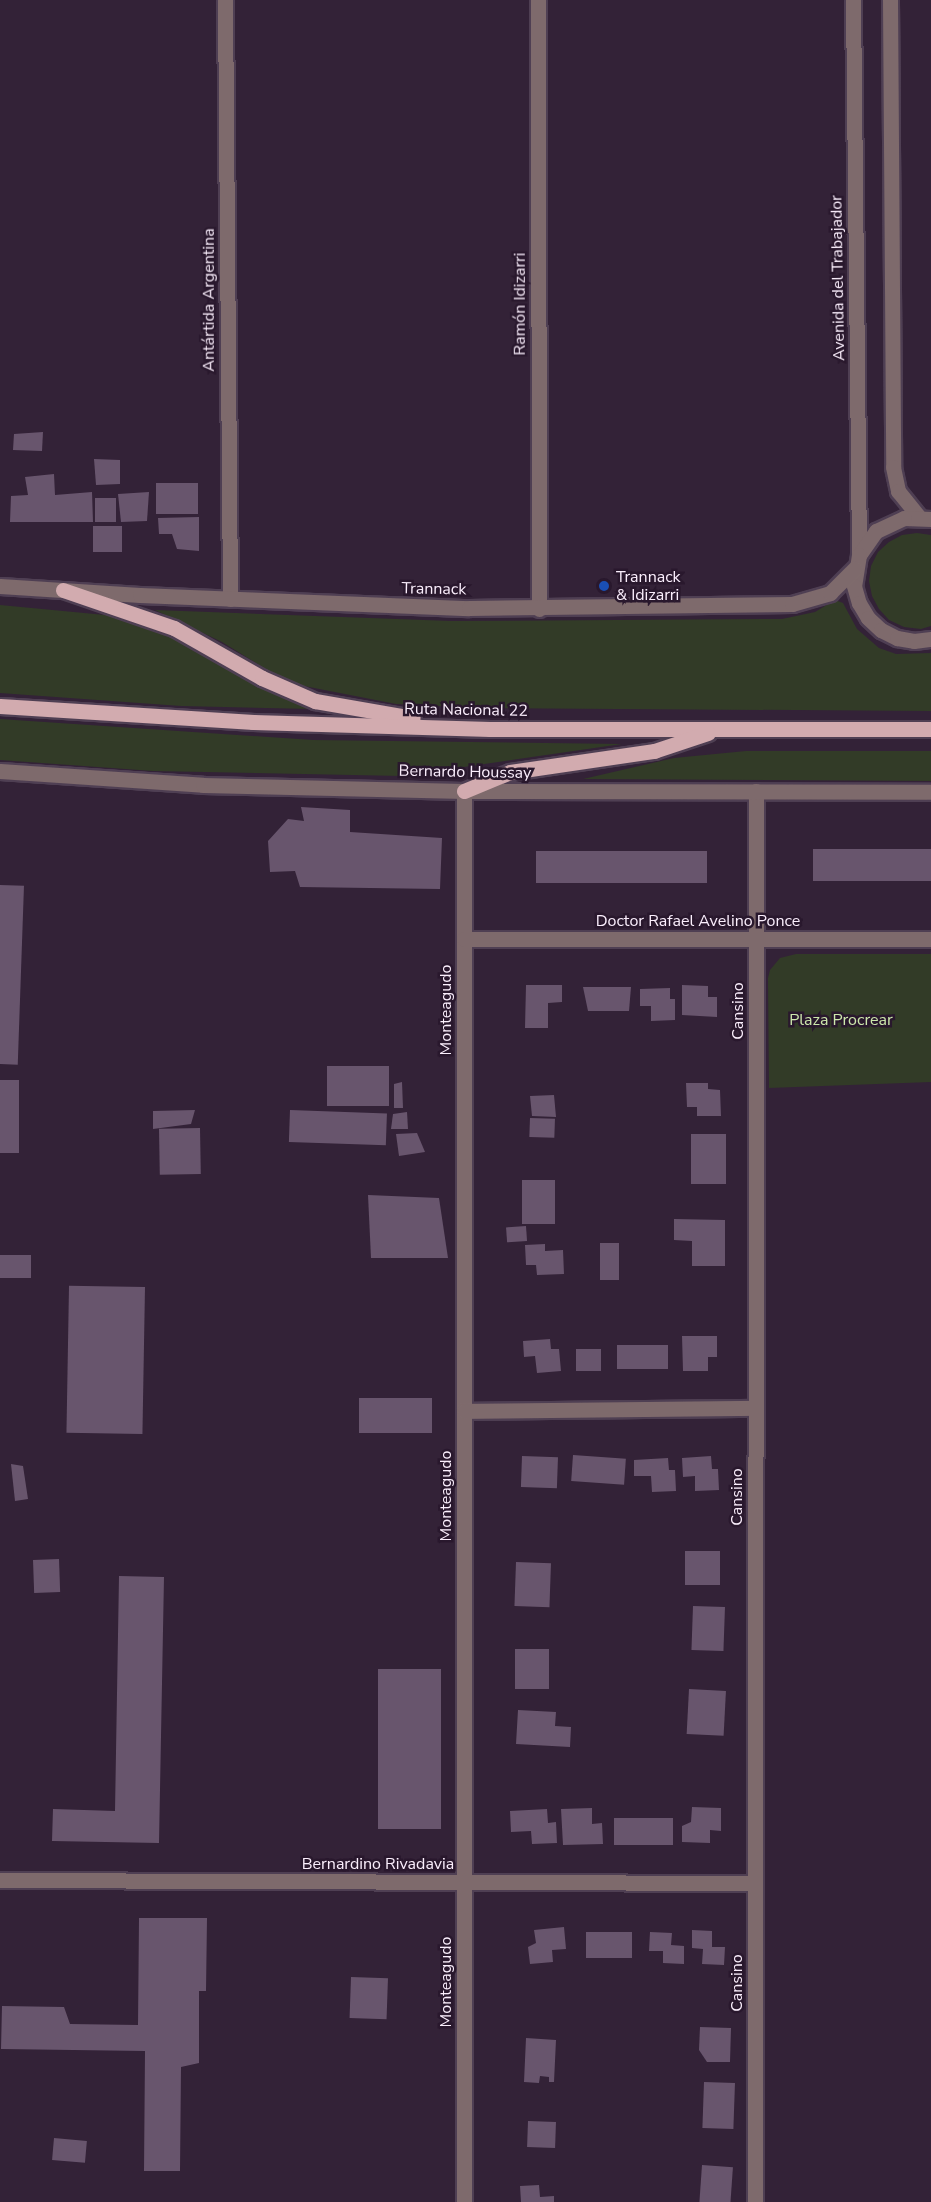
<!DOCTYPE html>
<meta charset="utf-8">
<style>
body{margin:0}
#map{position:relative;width:931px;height:2202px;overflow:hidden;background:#332237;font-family:"Nunito Sans",sans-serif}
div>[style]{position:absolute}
.green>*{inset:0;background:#323b27}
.building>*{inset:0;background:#68556d;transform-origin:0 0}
.roads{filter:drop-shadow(2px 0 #4f3f53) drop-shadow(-2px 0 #4f3f53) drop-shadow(0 2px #4f3f53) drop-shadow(0 -2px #4f3f53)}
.minor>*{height:15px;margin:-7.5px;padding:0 7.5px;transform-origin:7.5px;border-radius:7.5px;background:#7e6a6c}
.tertiary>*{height:15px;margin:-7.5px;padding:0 7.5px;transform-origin:7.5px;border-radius:7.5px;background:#7e6a6c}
.primary>*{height:15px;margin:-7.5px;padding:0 7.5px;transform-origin:7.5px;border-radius:7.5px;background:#d2abaf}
.dots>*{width:16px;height:16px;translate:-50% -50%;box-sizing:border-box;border:3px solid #29182d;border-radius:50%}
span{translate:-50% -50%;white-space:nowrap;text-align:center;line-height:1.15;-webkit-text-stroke:5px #29182d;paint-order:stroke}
.street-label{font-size:16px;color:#fbeffd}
.poi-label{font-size:16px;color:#fbeffd}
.left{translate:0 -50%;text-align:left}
.park-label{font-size:16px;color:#cde8ac}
</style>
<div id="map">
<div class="green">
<div style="clip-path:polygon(917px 533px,931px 535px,931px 626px,921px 629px,904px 627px,889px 620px,879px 609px,872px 596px,869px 581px,871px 566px,878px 552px,889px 542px,902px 535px)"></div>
<div style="clip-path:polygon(835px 600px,843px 603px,857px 629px,879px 648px,896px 654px,931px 653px,931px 711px,484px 708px,396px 704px,304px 686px,277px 676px,222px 642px,155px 610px,451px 621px,782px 619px,815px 612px)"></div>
<div style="clip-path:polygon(0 605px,105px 615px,151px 625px,195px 646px,276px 693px,313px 709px,181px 706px,0 693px)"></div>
<div style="clip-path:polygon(0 719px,313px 740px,622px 744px,402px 776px,153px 771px,0 760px)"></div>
<div style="clip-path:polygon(746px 751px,931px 751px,931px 781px,583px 779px,674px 758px)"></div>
<div style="clip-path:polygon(796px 954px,931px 954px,931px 1082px,769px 1088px,768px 978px,770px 970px,780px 958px)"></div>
</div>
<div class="building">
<div style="clip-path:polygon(43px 432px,42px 451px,13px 450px,14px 434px)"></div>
<div style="clip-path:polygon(94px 459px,120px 460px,120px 484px,96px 485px)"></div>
<div style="clip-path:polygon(54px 474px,55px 495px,92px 492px,93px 522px,10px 522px,11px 496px,28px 495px,25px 477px)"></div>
<div style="left:156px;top:483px;width:42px;height:31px"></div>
<div style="clip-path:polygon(149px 492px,147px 521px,121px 522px,118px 494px)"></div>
<div style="left:95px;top:498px;width:21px;height:24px"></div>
<div style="clip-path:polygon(199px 517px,199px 551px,177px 549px,172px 534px,159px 534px,158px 518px)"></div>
<div style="left:122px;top:526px;width:26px;height:29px;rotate:90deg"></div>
<div style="clip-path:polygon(301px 807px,350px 810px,350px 832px,442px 838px,440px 889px,300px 887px,295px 871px,270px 872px,268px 841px,288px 819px,304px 821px)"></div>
<div style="left:813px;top:849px;width:118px;height:32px"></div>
<div style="left:536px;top:851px;width:171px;height:32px"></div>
<div style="left:0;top:885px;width:24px;height:179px;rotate:2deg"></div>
<div style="clip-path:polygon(526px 985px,562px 985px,562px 1002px,548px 1003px,548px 1028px,525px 1028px)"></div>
<div style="clip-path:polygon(682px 985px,708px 986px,708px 997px,717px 997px,717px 1017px,682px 1015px)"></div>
<div style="clip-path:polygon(583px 987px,631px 987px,629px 1011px,588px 1011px)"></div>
<div style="clip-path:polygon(670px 988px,670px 999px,675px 999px,675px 1020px,651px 1021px,651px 1006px,640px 1006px,640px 989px)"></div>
<div style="left:327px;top:1066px;width:62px;height:40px"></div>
<div style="left:0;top:1080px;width:19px;height:73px"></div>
<div style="clip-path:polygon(402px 1082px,403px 1108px,394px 1108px,394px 1084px)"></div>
<div style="clip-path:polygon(686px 1083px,708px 1083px,708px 1089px,720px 1090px,721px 1116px,697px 1116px,697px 1107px,687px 1107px)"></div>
<div style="clip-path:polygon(554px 1095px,556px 1117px,532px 1116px,530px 1096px)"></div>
<div style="clip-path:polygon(195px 1110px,191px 1124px,153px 1129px,153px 1111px)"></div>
<div style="left:290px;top:1110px;width:97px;height:32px;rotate:2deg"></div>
<div style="clip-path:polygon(407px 1112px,408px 1129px,391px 1129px,393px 1114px)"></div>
<div style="left:530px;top:1118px;width:25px;height:19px;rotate:2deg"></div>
<div style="left:200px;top:1128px;width:46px;height:41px;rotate:89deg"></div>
<div style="clip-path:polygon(417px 1133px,425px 1152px,399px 1156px,396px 1134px)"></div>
<div style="left:691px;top:1134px;width:35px;height:50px"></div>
<div style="left:522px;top:1180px;width:33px;height:44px"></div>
<div style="clip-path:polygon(368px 1195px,439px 1198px,448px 1258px,371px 1258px)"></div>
<div style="clip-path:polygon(674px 1219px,725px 1220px,725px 1266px,692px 1266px,692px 1241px,674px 1240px)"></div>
<div style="left:526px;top:1226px;width:15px;height:20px;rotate:86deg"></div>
<div style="left:600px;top:1243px;width:19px;height:37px"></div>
<div style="clip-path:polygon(545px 1244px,545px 1251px,563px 1250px,564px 1274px,537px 1275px,536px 1265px,526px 1265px,525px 1245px)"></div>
<div style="left:0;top:1255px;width:31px;height:23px"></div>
<div style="left:145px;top:1287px;width:147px;height:76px;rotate:91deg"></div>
<div style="clip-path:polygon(682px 1336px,717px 1336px,717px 1357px,708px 1357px,708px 1371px,683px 1371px)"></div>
<div style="clip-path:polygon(550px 1339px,551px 1349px,559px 1349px,561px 1371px,537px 1373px,535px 1356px,524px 1357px,523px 1341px)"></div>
<div style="left:668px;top:1345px;width:24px;height:51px;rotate:90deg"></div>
<div style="left:601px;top:1349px;width:22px;height:25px;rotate:90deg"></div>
<div style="left:432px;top:1398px;width:35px;height:73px;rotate:90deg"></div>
<div style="left:573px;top:1455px;width:53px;height:26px;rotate:4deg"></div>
<div style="left:522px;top:1456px;width:36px;height:31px;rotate:2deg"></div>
<div style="clip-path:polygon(711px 1456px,712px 1469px,718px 1469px,719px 1490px,695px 1491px,695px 1476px,683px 1477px,682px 1458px)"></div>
<div style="clip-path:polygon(668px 1458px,669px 1470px,675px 1470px,676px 1491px,652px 1492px,651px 1476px,634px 1476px,634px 1460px)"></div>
<div style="clip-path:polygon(11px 1464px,23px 1466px,28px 1499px,15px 1501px)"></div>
<div style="left:685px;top:1551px;width:35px;height:34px"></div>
<div style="left:59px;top:1559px;width:33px;height:26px;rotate:88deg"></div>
<div style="left:516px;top:1562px;width:35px;height:44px;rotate:2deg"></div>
<div style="clip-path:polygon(119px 1576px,164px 1577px,159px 1843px,52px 1841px,53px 1809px,115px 1811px)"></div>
<div style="left:693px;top:1606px;width:32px;height:44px;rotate:2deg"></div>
<div style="left:515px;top:1649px;width:34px;height:40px"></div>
<div style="left:378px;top:1669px;width:63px;height:160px"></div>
<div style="left:689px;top:1689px;width:37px;height:45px;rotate:3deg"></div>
<div style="clip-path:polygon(518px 1710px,556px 1712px,555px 1726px,571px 1727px,570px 1747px,516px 1744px)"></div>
<div style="clip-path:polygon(692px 1807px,721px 1808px,721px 1831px,710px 1830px,710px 1843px,682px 1842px,682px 1826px,691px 1822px)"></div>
<div style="clip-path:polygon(592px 1808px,592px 1824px,602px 1823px,603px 1844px,563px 1845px,561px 1809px)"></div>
<div style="clip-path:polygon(547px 1809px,548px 1823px,556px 1822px,557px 1843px,532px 1844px,531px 1831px,511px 1832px,510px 1811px)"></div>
<div style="left:614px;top:1818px;width:59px;height:27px"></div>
<div style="clip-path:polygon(139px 1918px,207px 1918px,206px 1991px,199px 1991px,199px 2063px,181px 2067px,180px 2171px,144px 2171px,145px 2051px,1px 2049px,2px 2006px,64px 2007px,70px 2024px,138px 2025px)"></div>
<div style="clip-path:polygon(564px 1927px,566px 1949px,552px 1950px,553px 1962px,530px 1964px,528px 1947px,536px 1943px,534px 1930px)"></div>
<div style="clip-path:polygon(692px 1930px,712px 1931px,712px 1947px,725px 1947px,724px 1965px,702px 1964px,703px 1949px,692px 1948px)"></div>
<div style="left:586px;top:1932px;width:46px;height:26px"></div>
<div style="clip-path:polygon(650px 1932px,672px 1933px,671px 1945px,684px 1946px,684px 1964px,663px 1963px,663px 1951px,649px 1951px)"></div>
<div style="left:351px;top:1977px;width:37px;height:41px;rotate:2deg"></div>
<div style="clip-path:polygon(700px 2027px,731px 2028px,730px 2062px,707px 2062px,699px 2050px)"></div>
<div style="clip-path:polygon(526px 2038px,556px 2040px,554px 2082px,549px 2082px,549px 2077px,540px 2076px,539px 2083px,524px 2082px)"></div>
<div style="left:704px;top:2082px;width:31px;height:46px;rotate:2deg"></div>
<div style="left:528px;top:2121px;width:28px;height:26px;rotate:2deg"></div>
<div style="left:54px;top:2138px;width:33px;height:22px;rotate:5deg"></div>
<div style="left:702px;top:2165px;width:31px;height:37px;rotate:4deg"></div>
<div style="clip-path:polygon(539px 2185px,540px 2197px,554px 2196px,554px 2202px,521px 2202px,520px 2186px)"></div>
</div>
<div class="roads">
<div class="minor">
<div style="left:225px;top:0;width:599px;rotate:89.52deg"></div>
<div style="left:538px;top:0;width:609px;rotate:89.91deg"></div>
<div style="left:464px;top:791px;width:1411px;rotate:90deg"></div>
<div style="left:464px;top:939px;width:467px"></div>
<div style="left:464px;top:1411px;width:291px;rotate:-0.6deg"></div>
<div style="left:0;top:1880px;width:755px;rotate:0.23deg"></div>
<div style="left:755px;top:2202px;width:1411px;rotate:-89.96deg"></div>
</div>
<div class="tertiary">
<div style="left:853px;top:0;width:555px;rotate:89.38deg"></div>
<div style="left:890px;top:0;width:467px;rotate:89.6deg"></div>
<div style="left:893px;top:467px;width:25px;rotate:78deg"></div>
<div style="left:898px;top:491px;width:33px;rotate:51deg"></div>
<div style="left:931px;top:519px;width:27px;rotate:-178deg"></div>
<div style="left:904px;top:518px;width:31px;rotate:155deg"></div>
<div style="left:876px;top:531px;width:29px;rotate:125deg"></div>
<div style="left:859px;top:555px;width:31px;rotate:99deg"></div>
<div style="left:854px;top:586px;width:18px;rotate:74deg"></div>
<div style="left:859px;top:603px;width:17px;rotate:59deg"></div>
<div style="left:868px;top:618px;width:18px;rotate:43deg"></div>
<div style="left:881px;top:630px;width:18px;rotate:27deg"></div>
<div style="left:897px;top:638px;width:17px;rotate:10deg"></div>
<div style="left:914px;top:641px;width:17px;rotate:-7deg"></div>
<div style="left:0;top:586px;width:140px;rotate:3.7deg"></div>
<div style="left:140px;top:595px;width:329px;rotate:2.3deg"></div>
<div style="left:469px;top:608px;width:323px;rotate:-0.7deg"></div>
<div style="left:792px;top:604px;width:40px;rotate:-16deg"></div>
<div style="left:830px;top:593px;width:35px;rotate:-45deg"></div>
<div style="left:0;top:771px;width:203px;rotate:3.9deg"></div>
<div style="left:203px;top:785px;width:261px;rotate:1.3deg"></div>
<div style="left:464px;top:791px;width:467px;rotate:0.1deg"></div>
</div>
<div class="primary">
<div style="left:63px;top:590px;width:117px;rotate:18.9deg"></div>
<div style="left:174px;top:628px;width:101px;rotate:29.6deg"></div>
<div style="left:262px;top:678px;width:58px;rotate:23.5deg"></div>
<div style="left:315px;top:701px;width:99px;rotate:9.8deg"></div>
<div style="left:0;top:706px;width:254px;rotate:3.6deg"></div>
<div style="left:253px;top:722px;width:237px;rotate:1.7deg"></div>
<div style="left:490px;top:729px;width:441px"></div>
<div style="left:464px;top:791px;width:50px;rotate:-22.4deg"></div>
<div style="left:510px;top:772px;width:146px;rotate:-8.3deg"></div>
<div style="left:654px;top:751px;width:57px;rotate:-18.4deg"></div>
</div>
</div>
<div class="dots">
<div style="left:604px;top:586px;background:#1a4fb4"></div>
</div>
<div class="street-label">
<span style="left:838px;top:278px;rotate:-91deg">Avenida del Trabajador</span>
<span style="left:209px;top:300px;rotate:-90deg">Antártida Argentina</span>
<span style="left:520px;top:304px;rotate:-90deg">Ramón Idizarri</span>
<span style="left:434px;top:589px;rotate:1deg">Trannack</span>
<span style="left:466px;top:710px;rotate:1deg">Ruta Nacional 22</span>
<span style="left:465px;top:772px;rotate:1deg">Bernardo Houssay</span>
<span style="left:698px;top:921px">Doctor Rafael Avelino Ponce</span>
<span style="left:446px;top:1010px;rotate:-90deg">Monteagudo</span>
<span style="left:738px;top:1011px;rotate:-90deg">Cansino</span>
<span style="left:446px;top:1496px;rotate:-90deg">Monteagudo</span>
<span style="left:737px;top:1497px;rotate:-90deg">Cansino</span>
<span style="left:378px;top:1864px">Bernardino Rivadavia</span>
<span style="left:446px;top:1982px;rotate:-90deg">Monteagudo</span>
<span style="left:737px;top:1983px;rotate:-90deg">Cansino</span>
</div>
<div class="poi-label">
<span class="left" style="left:616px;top:586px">Trannack<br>&amp; Idizarri</span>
</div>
<div class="park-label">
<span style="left:841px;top:1020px">Plaza Procrear</span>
</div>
</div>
